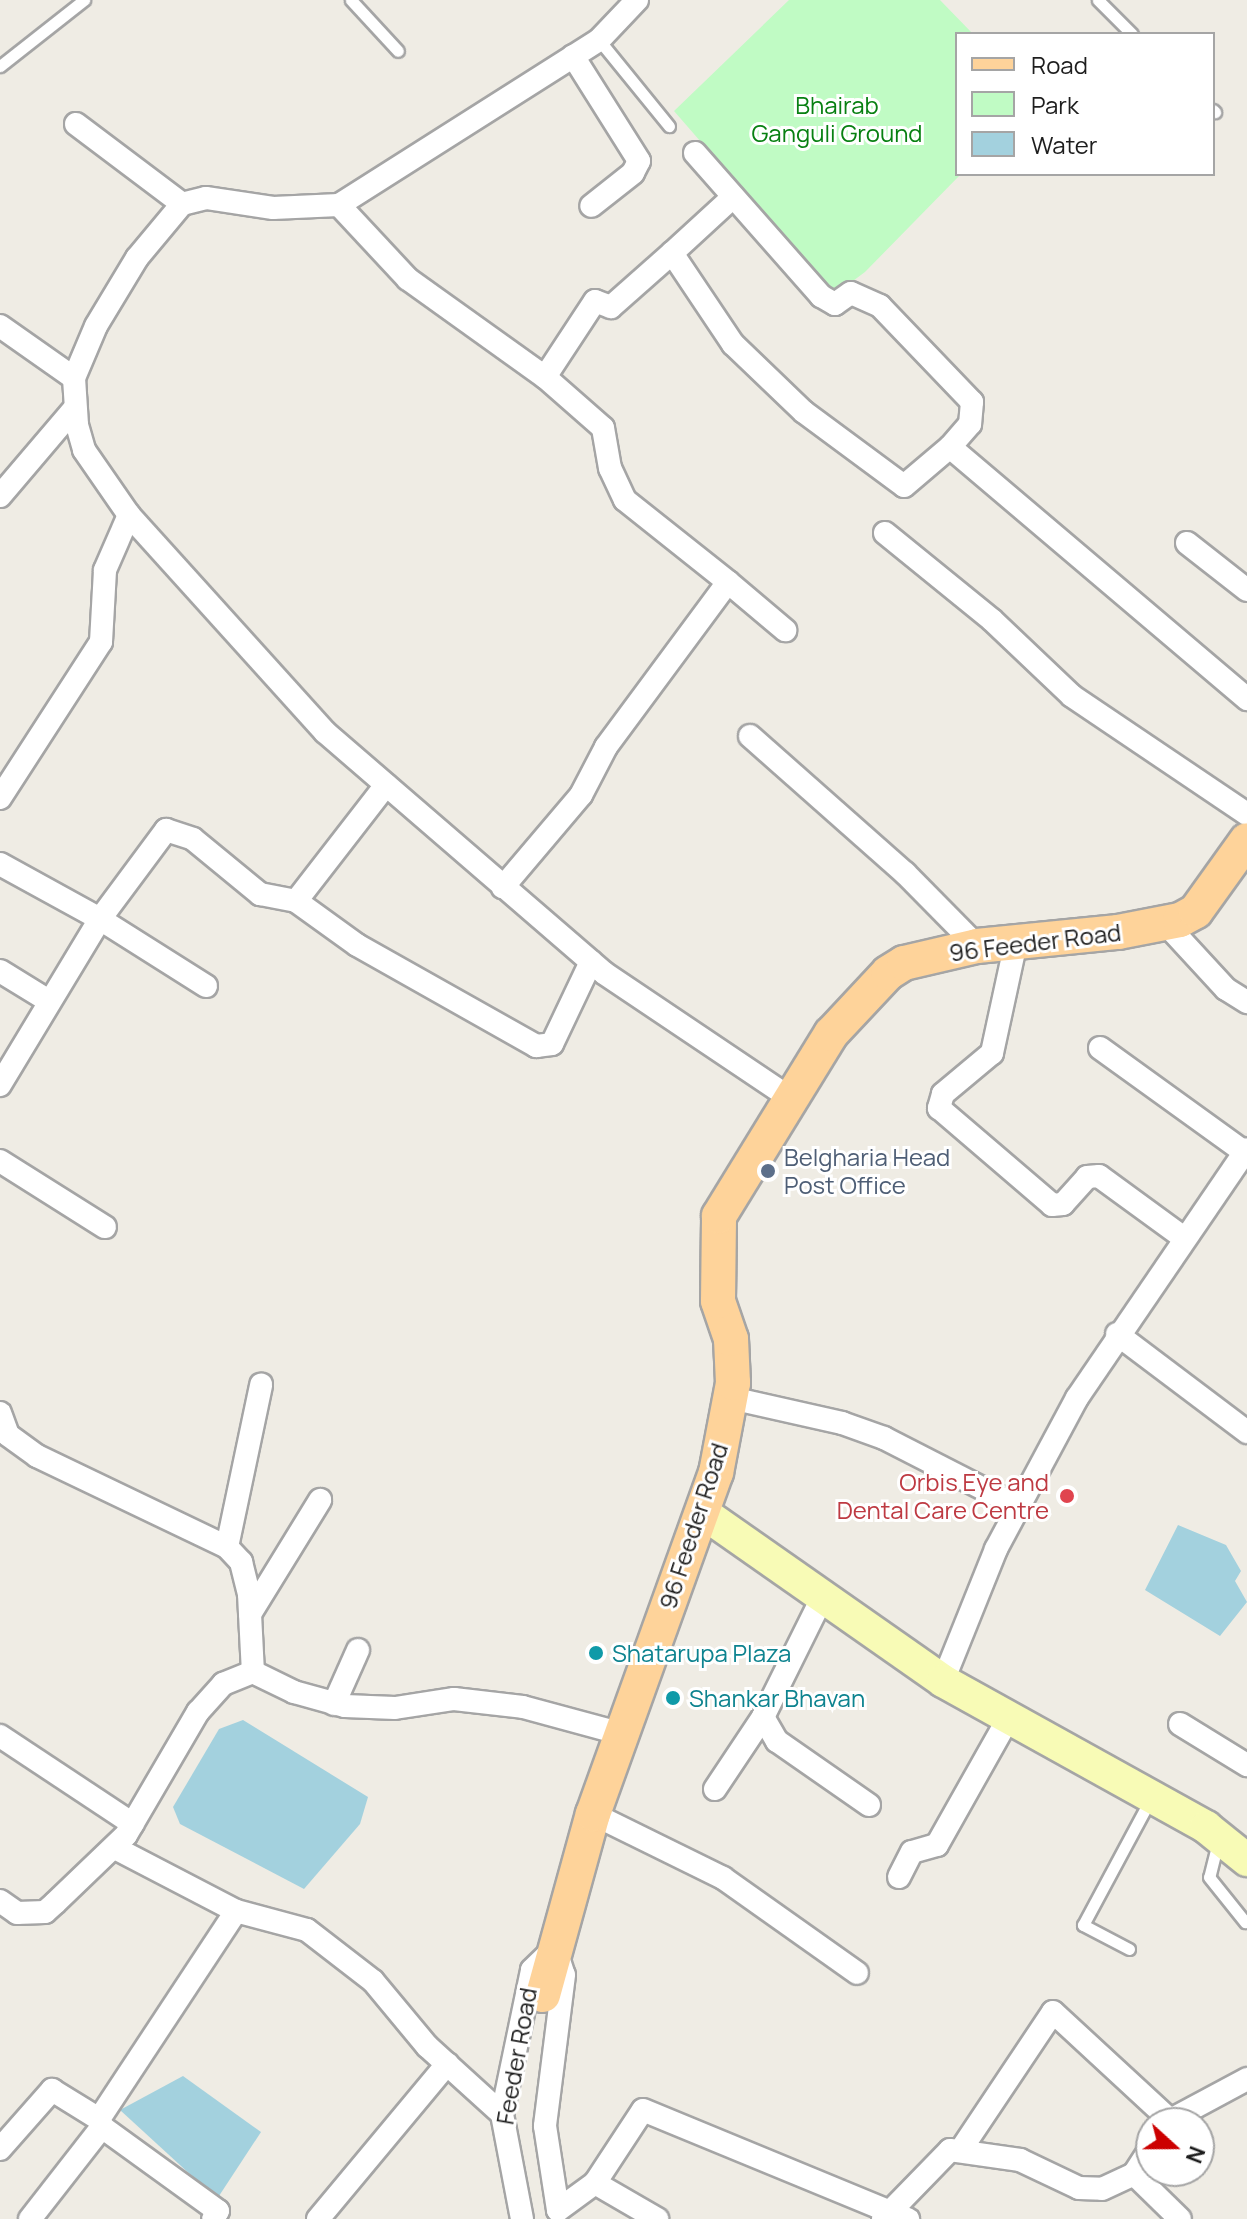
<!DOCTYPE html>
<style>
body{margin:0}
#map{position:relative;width:1247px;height:2219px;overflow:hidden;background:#efece4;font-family:Manrope,sans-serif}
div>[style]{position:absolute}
.park>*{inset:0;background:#c0fbc4}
.water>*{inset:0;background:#a3d1de}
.roads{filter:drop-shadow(2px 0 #a5a5a5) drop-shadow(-2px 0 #a5a5a5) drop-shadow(0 2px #a5a5a5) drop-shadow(0 -2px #a5a5a5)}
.lane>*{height:11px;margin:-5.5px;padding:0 5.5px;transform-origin:5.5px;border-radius:5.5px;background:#fff}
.street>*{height:22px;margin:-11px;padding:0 11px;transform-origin:11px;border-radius:11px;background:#fff}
.secondary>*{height:32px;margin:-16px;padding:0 16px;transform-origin:16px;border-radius:16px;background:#f8fbb6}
.primary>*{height:34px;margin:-17px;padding:0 17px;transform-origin:17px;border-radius:17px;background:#fed39a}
.dots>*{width:22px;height:22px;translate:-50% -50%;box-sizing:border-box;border:4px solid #fff;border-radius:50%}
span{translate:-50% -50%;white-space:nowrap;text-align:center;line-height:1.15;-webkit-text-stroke:6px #fff;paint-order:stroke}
.park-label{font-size:24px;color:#088012}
.street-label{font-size:24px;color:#1e1e1e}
.service-label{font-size:24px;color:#4e5e75}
.left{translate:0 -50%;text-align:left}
.health-label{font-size:24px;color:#be3a42}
.right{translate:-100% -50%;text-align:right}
.culture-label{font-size:24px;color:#0d838f}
.legend{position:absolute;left:955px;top:32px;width:260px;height:144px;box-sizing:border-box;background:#fff;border:2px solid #a5a5a5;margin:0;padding:10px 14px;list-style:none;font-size:24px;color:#1e1e1e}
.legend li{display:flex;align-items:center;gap:16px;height:40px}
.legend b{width:40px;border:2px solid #a5a5a5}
.north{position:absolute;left:1135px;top:2107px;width:80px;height:80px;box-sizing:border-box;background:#fff;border:2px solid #a5a5a5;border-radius:50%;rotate:111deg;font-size:22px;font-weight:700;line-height:32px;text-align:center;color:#1e1e1e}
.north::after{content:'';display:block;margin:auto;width:28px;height:36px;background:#c00;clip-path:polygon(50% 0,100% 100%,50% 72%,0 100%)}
</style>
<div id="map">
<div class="park">
<div style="clip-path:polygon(789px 0,940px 0,973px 34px,957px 34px,961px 174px,865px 272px,834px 295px,674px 111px)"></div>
</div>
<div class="water">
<div style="clip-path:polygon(1178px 1525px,1226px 1545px,1241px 1571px,1235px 1581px,1247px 1602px,1220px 1636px,1145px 1590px)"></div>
<div style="clip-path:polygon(243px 1720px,368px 1797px,360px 1824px,304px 1889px,180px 1824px,173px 1807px,219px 1729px)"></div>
<div style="clip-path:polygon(183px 2076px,261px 2132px,217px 2199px,120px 2110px)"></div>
</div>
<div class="roads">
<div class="lane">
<div style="left:351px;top:0;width:69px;rotate:47.3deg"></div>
<div style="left:1098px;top:0;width:48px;rotate:45deg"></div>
<div style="left:599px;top:40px;width:111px;rotate:50.9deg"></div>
<div style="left:0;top:66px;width:107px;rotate:-38.2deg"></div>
<div style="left:1213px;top:110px;width:3px;rotate:45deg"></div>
<div style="left:1218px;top:1842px;width:36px;rotate:104deg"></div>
<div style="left:1209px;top:1877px;width:58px;rotate:51.3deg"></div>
<div style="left:1129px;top:1949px;width:52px;rotate:-152.4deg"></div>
<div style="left:1083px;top:1925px;width:142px;rotate:-61.8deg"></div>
</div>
<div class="street">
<div style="left:637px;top:0;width:55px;rotate:133.5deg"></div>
<div style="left:599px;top:40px;width:308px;rotate:147.6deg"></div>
<div style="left:339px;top:205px;width:66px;rotate:177.4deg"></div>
<div style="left:273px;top:208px;width:68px;rotate:-171.5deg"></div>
<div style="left:206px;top:198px;width:25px;rotate:166deg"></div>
<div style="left:182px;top:204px;width:70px;rotate:129.8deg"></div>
<div style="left:137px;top:258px;width:79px;rotate:121.1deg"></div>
<div style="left:96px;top:326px;width:56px;rotate:112.9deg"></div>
<div style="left:74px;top:378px;width:47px;rotate:86.3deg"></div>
<div style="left:77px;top:425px;width:26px;rotate:74deg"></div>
<div style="left:84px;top:450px;width:79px;rotate:55.3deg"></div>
<div style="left:129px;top:515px;width:292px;rotate:47.9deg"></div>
<div style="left:325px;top:732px;width:369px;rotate:40.8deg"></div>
<div style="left:604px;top:973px;width:228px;rotate:33.9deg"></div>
<div style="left:573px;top:56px;width:124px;rotate:57.8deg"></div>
<div style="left:639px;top:161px;width:13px;rotate:117deg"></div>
<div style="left:633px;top:173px;width:53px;rotate:141.8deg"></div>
<div style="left:76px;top:124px;width:133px;rotate:37deg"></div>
<div style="left:695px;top:153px;width:191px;rotate:48.6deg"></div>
<div style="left:821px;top:296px;width:16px;rotate:30deg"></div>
<div style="left:835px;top:304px;width:19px;rotate:-35deg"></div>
<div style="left:851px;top:293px;width:32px;rotate:24deg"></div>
<div style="left:880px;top:306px;width:133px;rotate:46.2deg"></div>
<div style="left:972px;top:402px;width:22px;rotate:95deg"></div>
<div style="left:970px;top:424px;width:30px;rotate:131deg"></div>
<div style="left:950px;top:447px;width:390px;rotate:40.3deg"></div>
<div style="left:733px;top:197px;width:83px;rotate:137.4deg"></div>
<div style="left:672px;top:253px;width:110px;rotate:56.2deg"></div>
<div style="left:733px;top:344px;width:98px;rotate:43.8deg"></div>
<div style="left:804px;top:412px;width:124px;rotate:36.5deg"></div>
<div style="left:904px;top:486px;width:60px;rotate:-40.3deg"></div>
<div style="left:339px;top:205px;width:101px;rotate:47deg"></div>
<div style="left:408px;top:279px;width:168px;rotate:35.6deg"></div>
<div style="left:545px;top:377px;width:77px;rotate:41.3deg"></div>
<div style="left:603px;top:428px;width:41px;rotate:80.1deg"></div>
<div style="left:610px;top:468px;width:35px;rotate:65deg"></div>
<div style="left:625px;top:500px;width:132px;rotate:38.5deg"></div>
<div style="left:728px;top:582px;width:205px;rotate:126.5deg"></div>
<div style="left:606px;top:747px;width:54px;rotate:117.5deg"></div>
<div style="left:581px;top:795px;width:121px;rotate:130.3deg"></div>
<div style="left:0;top:326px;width:90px;rotate:35.1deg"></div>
<div style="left:545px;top:377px;width:91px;rotate:-56.7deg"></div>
<div style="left:595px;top:301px;width:17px;rotate:21deg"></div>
<div style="left:611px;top:307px;width:81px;rotate:-41.5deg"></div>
<div style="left:0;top:496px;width:116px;rotate:-49.6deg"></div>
<div style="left:885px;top:533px;width:138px;rotate:39.1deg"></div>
<div style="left:992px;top:620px;width:110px;rotate:43.5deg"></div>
<div style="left:1072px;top:696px;width:211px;rotate:34deg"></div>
<div style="left:1187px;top:543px;width:76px;rotate:38.1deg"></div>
<div style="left:728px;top:582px;width:75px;rotate:40.1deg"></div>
<div style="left:750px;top:736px;width:207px;rotate:41.5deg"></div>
<div style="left:905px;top:873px;width:103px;rotate:45.4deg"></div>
<div style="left:386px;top:785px;width:147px;rotate:127.8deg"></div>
<div style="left:296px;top:901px;width:75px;rotate:35.8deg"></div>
<div style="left:357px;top:945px;width:206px;rotate:29.4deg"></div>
<div style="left:536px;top:1046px;width:16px;rotate:-7deg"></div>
<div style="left:552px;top:1044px;width:91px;rotate:-64.6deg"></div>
<div style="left:0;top:798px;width:186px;rotate:-57.1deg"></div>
<div style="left:101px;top:642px;width:72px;rotate:-86.8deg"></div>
<div style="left:105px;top:570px;width:60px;rotate:-66.4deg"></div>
<div style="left:0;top:864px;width:114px;rotate:28.8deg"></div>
<div style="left:100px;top:919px;width:194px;rotate:121.1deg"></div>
<div style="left:1166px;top:924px;width:88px;rotate:47.3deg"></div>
<div style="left:1226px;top:989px;width:25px;rotate:32deg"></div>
<div style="left:1016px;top:942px;width:114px;rotate:102.2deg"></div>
<div style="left:992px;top:1053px;width:64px;rotate:140.1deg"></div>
<div style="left:943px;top:1094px;width:15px;rotate:106deg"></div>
<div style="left:939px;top:1108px;width:149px;rotate:40.6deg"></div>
<div style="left:1052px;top:1205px;width:11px;rotate:-5deg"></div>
<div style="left:1063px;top:1204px;width:36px;rotate:-48deg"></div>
<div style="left:1087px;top:1177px;width:12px;rotate:-5deg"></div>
<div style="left:1099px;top:1176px;width:105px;rotate:36.1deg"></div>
<div style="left:0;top:971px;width:57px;rotate:31.5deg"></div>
<div style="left:206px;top:986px;width:125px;rotate:-147.7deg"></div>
<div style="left:100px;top:919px;width:111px;rotate:-53.4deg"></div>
<div style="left:166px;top:830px;width:28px;rotate:18deg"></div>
<div style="left:193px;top:839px;width:87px;rotate:39.4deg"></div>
<div style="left:260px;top:894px;width:37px;rotate:11deg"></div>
<div style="left:1100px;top:1048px;width:178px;rotate:35.8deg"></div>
<div style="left:0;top:1161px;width:124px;rotate:32.2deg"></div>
<div style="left:1117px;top:1334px;width:163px;rotate:37deg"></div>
<div style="left:731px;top:1398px;width:114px;rotate:12.7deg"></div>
<div style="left:842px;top:1423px;width:45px;rotate:19.7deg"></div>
<div style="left:884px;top:1438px;width:152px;rotate:27.1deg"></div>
<div style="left:0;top:1413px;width:23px;rotate:70deg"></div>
<div style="left:8px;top:1435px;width:36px;rotate:36deg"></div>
<div style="left:37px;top:1456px;width:211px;rotate:25.6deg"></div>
<div style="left:227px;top:1547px;width:21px;rotate:47deg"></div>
<div style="left:241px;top:1562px;width:33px;rotate:76deg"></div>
<div style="left:249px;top:1594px;width:78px;rotate:87.1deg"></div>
<div style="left:227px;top:1547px;width:166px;rotate:-78.1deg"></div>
<div style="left:250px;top:1614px;width:134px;rotate:-58.4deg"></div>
<div style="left:253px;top:1672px;width:46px;rotate:26deg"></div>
<div style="left:294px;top:1692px;width:53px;rotate:15.4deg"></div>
<div style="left:345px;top:1706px;width:50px;rotate:2.3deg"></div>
<div style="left:395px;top:1708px;width:60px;rotate:-8.7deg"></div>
<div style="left:454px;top:1699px;width:69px;rotate:6.6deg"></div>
<div style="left:523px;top:1707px;width:99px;rotate:15.2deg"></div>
<div style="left:943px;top:1681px;width:142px;rotate:-68.1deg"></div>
<div style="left:996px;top:1549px;width:171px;rotate:-61.8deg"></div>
<div style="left:1077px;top:1398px;width:301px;rotate:-55.7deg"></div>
<div style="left:334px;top:1704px;width:59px;rotate:-66deg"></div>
<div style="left:763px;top:1717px;width:28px;rotate:60deg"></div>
<div style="left:777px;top:1741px;width:112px;rotate:34.8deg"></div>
<div style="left:1180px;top:1724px;width:79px;rotate:31.5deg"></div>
<div style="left:0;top:1736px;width:159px;rotate:33.5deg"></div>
<div style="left:715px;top:1789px;width:87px;rotate:-56.3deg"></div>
<div style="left:763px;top:1717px;width:135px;rotate:-63.6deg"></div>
<div style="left:593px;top:1814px;width:145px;rotate:26.2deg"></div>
<div style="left:723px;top:1878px;width:164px;rotate:35.3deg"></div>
<div style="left:115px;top:1848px;width:136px;rotate:27.5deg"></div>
<div style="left:236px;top:1911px;width:73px;rotate:15deg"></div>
<div style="left:307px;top:1930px;width:83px;rotate:37.7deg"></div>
<div style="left:373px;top:1981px;width:85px;rotate:50.3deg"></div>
<div style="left:427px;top:2046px;width:101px;rotate:42.2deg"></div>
<div style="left:899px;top:1877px;width:28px;rotate:-63deg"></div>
<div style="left:912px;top:1852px;width:26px;rotate:-16deg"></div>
<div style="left:937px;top:1845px;width:147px;rotate:-60.6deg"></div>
<div style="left:0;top:1901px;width:21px;rotate:35deg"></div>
<div style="left:17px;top:1913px;width:28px;rotate:-2deg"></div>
<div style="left:45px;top:1912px;width:13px;rotate:-42deg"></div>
<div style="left:55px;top:1903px;width:98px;rotate:-43.8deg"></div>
<div style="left:126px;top:1835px;width:143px;rotate:-59.7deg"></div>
<div style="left:198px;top:1712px;width:38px;rotate:-48deg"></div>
<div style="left:223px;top:1684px;width:32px;rotate:-22deg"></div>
<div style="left:99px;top:2119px;width:9px;rotate:69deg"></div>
<div style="left:102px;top:2127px;width:143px;rotate:35.9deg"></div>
<div style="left:218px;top:2211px;width:9px;rotate:122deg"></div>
<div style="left:1165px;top:2123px;width:93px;rotate:-28.2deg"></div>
<div style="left:0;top:2149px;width:79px;rotate:-48.6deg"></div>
<div style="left:52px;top:2090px;width:55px;rotate:31.7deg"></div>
<div style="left:99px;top:2119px;width:249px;rotate:-56.6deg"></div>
<div style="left:960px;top:2151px;width:167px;rotate:-56.2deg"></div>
<div style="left:1053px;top:2012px;width:156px;rotate:42.7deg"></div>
<div style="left:1134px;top:2174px;width:64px;rotate:44.4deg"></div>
<div style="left:595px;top:2183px;width:72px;rotate:30.1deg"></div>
<div style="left:30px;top:2219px;width:117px;rotate:-52deg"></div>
<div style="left:318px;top:2219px;width:202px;rotate:-50.2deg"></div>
<div style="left:522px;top:2219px;width:107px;rotate:-100.8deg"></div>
<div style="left:502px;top:2114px;width:147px;rotate:-78.2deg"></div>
<div style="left:532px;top:1970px;width:32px;rotate:-44deg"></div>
<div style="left:555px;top:1948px;width:28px;rotate:72deg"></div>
<div style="left:564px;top:1975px;width:152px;rotate:97.2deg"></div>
<div style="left:545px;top:2126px;width:85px;rotate:81.2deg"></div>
<div style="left:558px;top:2210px;width:46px;rotate:-36.1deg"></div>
<div style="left:595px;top:2183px;width:87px;rotate:-56.7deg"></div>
<div style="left:643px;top:2110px;width:287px;rotate:22.4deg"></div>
<div style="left:883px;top:2219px;width:96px;rotate:-45.8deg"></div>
<div style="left:950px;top:2150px;width:71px;rotate:8.1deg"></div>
<div style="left:1020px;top:2160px;width:65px;rotate:25.4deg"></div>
<div style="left:1079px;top:2188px;width:23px;rotate:2deg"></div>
<div style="left:1102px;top:2189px;width:35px;rotate:-25deg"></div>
<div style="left:1134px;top:2174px;width:31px;rotate:-57deg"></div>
</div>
<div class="secondary">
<div style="left:702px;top:1512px;width:294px;rotate:35deg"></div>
<div style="left:943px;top:1681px;width:301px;rotate:29deg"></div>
<div style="left:1206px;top:1827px;width:53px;rotate:38.8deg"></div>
</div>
<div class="primary">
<div style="left:543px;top:1995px;width:188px;rotate:-74.6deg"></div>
<div style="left:593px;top:1814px;width:363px;rotate:-70.2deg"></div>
<div style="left:716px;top:1473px;width:92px;rotate:-79.3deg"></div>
<div style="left:733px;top:1383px;width:44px;rotate:-92.6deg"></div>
<div style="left:731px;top:1339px;width:40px;rotate:-108.9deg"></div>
<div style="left:718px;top:1301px;width:85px;rotate:-89.3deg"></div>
<div style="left:719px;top:1216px;width:214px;rotate:-58.4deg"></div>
<div style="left:831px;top:1034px;width:83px;rotate:-46.9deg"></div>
<div style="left:888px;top:973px;width:19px;rotate:-32deg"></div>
<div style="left:904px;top:963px;width:75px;rotate:-13.1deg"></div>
<div style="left:977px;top:946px;width:142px;rotate:-5.7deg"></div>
<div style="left:1118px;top:932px;width:63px;rotate:-11deg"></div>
<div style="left:1180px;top:920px;width:18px;rotate:-29deg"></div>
<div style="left:1196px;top:911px;width:87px;rotate:-54.3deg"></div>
</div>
</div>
<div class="dots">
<div style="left:768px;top:1171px;background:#5c6f8a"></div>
<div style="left:1067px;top:1496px;background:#e0444e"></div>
<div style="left:596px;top:1653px;background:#0f9aa8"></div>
<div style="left:673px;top:1698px;background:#0f9aa8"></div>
</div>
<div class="park-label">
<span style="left:837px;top:119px">Bhairab<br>Ganguli Ground</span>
</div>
<div class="street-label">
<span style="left:1035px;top:942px;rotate:-7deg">96 Feeder Road</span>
<span style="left:693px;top:1526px;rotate:-72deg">96 Feeder Road</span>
<span style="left:516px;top:2056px;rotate:-80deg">Feeder Road</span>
</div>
<div class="service-label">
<span class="left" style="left:784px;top:1171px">Belgharia Head<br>Post Office</span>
</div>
<div class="health-label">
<span class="right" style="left:1049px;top:1496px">Orbis Eye and<br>Dental Care Centre</span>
</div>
<div class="culture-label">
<span class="left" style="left:612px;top:1653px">Shatarupa Plaza</span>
<span class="left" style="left:689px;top:1698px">Shankar Bhavan</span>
</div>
<ul class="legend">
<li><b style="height:10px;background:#fed39a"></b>Road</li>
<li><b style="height:22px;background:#c0fbc4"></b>Park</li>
<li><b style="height:22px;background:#a3d1de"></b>Water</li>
</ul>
<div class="north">N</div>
</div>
